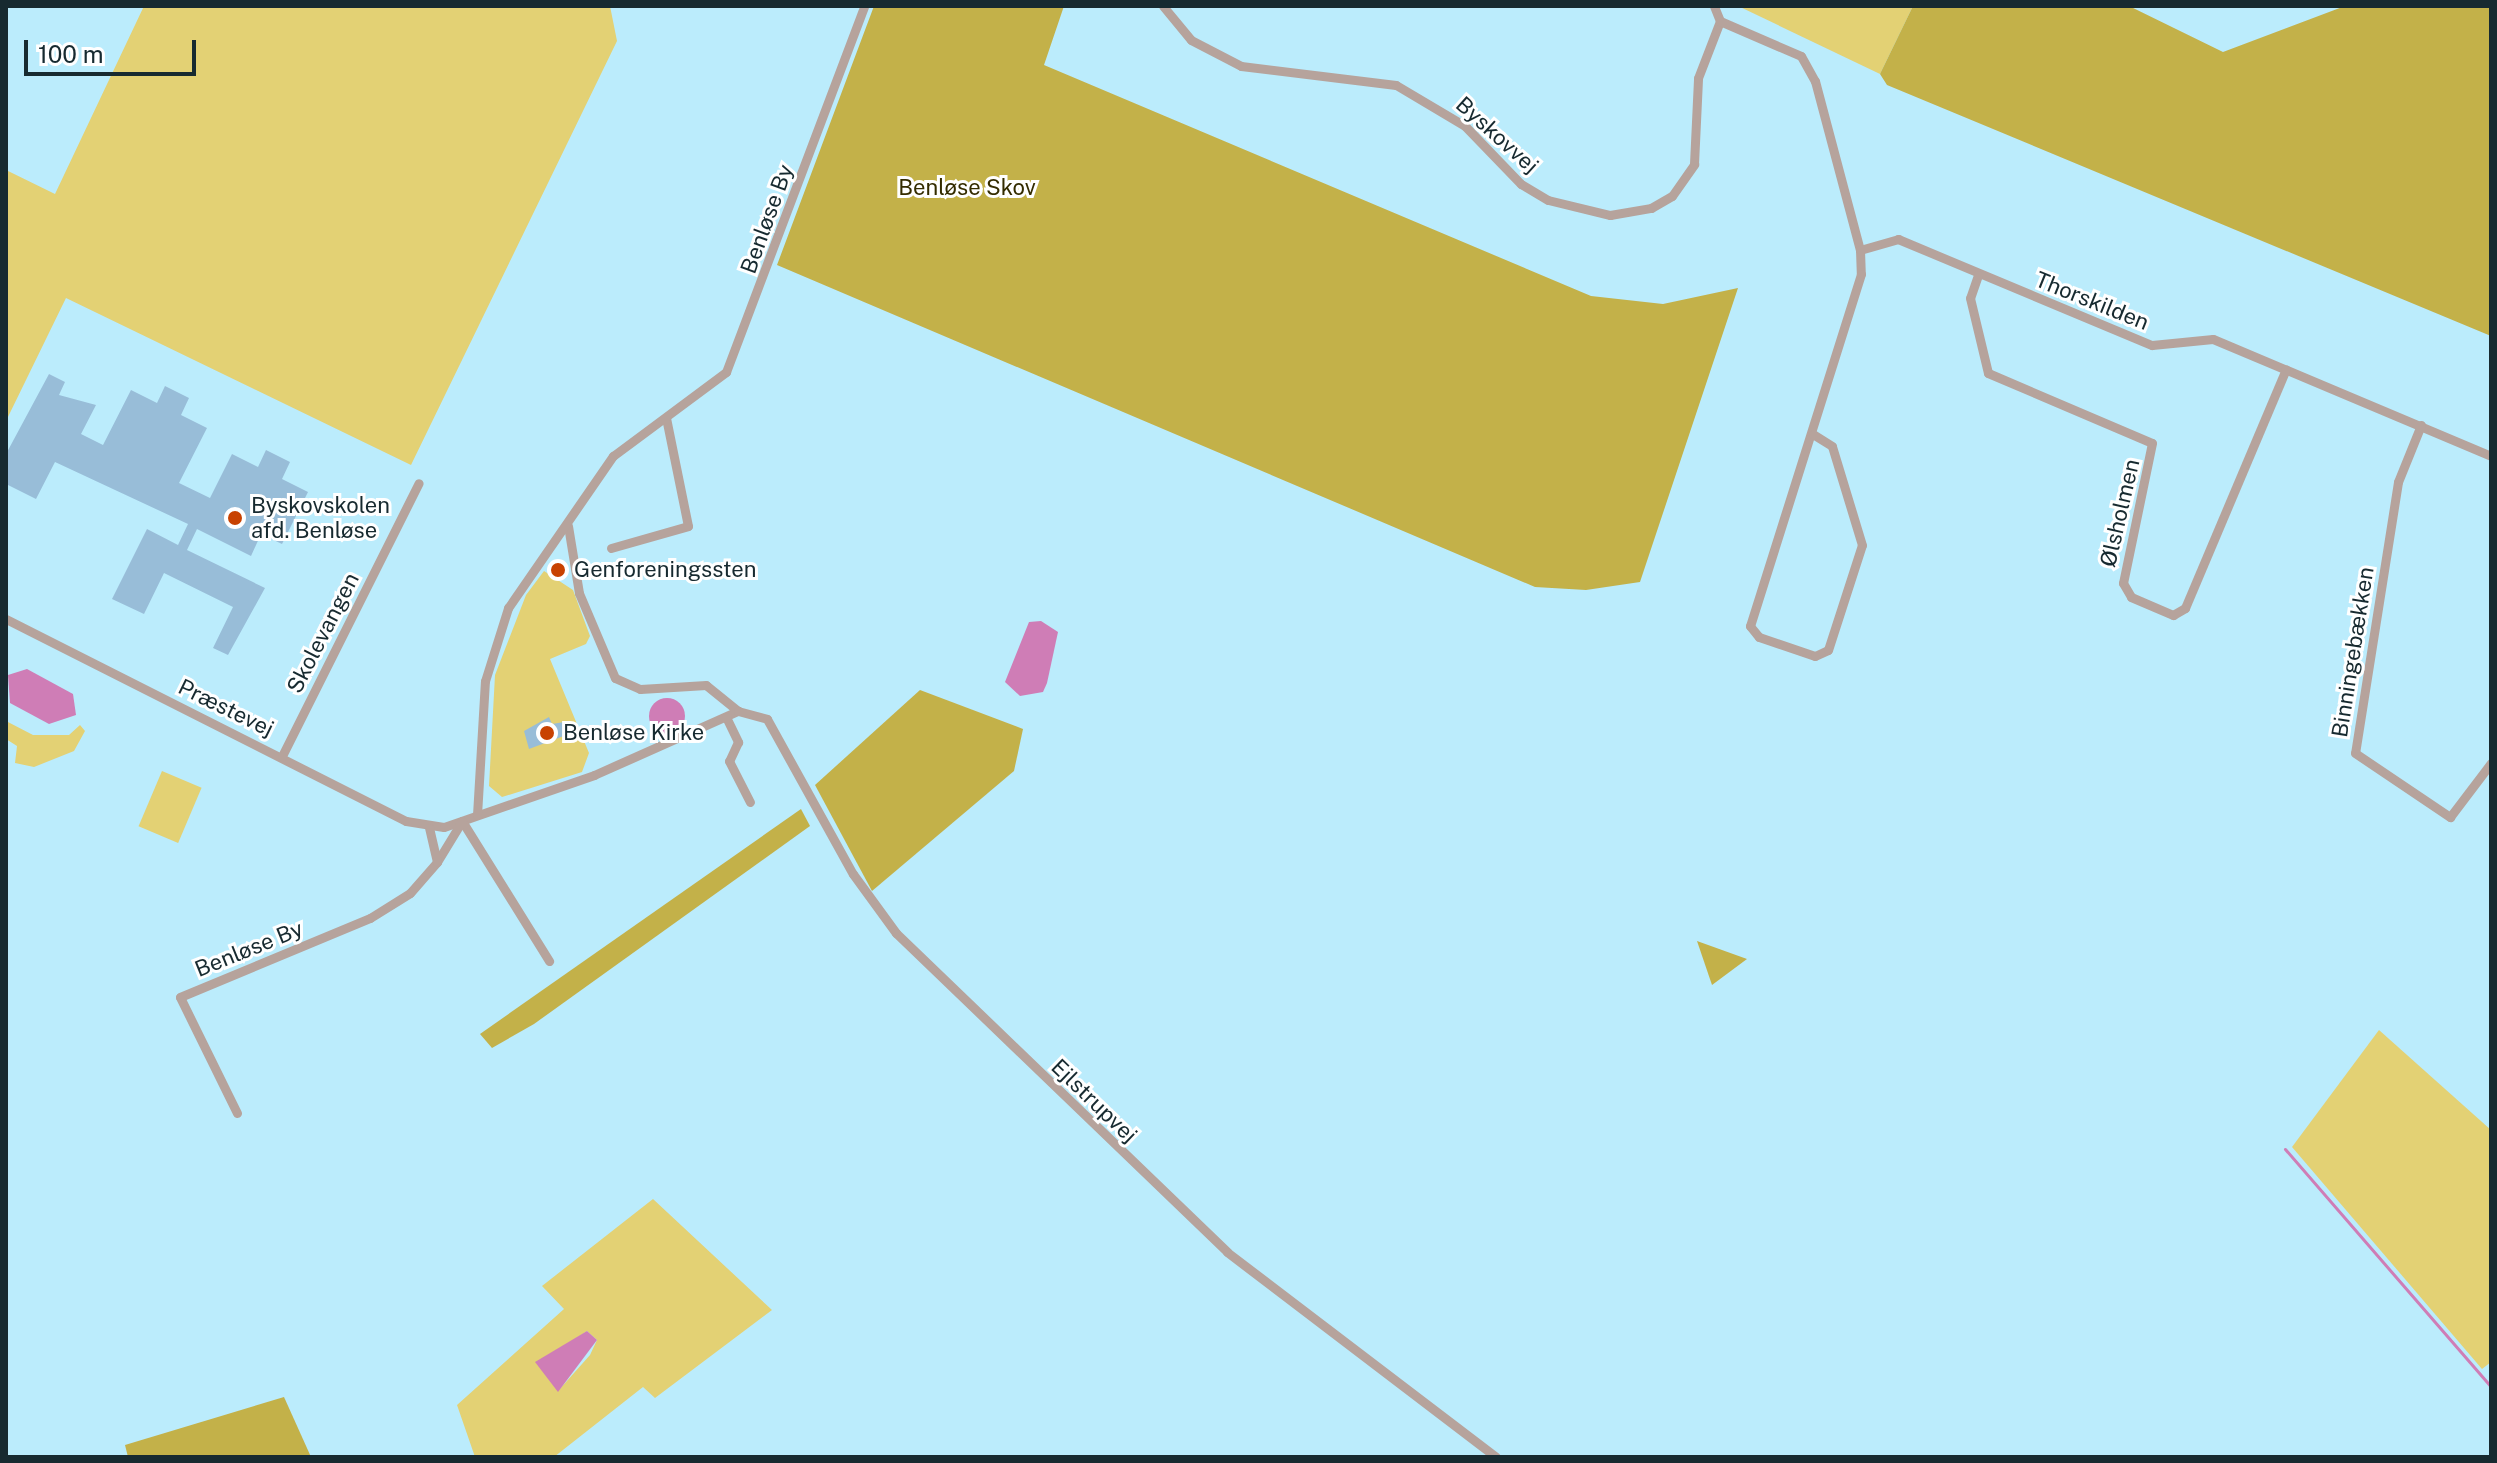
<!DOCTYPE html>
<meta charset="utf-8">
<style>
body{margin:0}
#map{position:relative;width:2497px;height:1463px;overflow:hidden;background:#bbecfc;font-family:"Public Sans",sans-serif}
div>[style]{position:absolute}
.green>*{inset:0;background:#e3d174;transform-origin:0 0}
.forest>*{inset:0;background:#c3b149}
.water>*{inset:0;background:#cf7db6}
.round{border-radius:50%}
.stream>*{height:3px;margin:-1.5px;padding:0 1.5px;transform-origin:1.5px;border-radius:1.5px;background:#cf7db6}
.building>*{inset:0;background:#98bdd8}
.minor>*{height:9px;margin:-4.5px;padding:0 4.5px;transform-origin:4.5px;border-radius:4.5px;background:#b6a39c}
.dots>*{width:22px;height:22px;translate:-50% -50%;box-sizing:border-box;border:4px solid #fff;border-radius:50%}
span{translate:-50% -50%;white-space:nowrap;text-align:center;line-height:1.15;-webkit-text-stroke:6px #fff;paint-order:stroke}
.street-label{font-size:22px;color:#172a30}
.park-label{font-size:22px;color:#342c00}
.poi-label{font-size:22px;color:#172a30}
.left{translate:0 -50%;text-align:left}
.frame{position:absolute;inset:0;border:8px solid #172a30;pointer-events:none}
.scale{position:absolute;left:24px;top:40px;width:172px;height:36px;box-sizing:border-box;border:4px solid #172a30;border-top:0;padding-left:10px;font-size:24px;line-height:28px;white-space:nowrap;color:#172a30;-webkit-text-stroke:6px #fff;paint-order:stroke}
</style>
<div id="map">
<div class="green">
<div style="clip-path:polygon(144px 6px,610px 6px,617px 41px,411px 465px,66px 298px,6px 421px,6px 170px,55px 194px)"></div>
<div style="clip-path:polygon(1738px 6px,1913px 6px,1880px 74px)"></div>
<div style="clip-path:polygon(544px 571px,573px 590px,590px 636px,586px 644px,550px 659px,589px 753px,582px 772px,502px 797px,489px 786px,495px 675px,526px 595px)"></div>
<div style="clip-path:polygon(6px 721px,33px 735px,69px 735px,80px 725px,85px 731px,74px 751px,34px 767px,15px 763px,17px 746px,6px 739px)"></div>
<div style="left:162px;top:771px;width:43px;height:60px;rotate:23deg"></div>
<div style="clip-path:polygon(2379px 1030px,2491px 1130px,2491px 1362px,2482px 1369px,2292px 1147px)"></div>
<div style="clip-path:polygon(evenodd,653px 1199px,772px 1310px,655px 1398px,643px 1387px,554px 1457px,475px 1457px,457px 1405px,564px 1309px,542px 1286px,653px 1199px,587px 1331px,597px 1340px,590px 1355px,558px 1391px,571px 1342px,587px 1331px)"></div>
</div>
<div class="forest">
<div style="clip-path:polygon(874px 6px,1064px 6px,1044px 65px,1591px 296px,1663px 304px,1738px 288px,1640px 582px,1586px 590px,1535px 587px,777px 265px)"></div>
<div style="clip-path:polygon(1913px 6px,2129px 6px,2223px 52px,2345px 6px,2491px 6px,2491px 336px,1887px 85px,1880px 74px)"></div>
<div style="clip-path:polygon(920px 690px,1023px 729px,1014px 771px,872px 891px,815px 785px)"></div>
<div style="clip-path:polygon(801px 809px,810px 826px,534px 1024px,492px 1048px,480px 1034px)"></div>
<div style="clip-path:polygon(1697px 941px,1747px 959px,1712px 985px)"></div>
<div style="clip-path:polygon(284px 1397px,311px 1457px,128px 1457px,125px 1445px)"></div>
</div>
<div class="water">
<div style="clip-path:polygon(1041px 621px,1058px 632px,1047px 683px,1043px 692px,1020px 696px,1005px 682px,1029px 622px)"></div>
<div style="clip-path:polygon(27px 669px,73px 694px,76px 715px,49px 724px,10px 703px,8px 675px)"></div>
<div class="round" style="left:649px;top:698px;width:36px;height:36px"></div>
<div style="clip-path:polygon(587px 1331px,597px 1340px,558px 1392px,535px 1362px)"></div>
</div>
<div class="stream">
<div style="left:2285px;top:1149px;width:315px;rotate:49.1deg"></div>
</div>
<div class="building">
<div style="clip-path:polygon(49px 374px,65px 382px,59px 395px,96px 405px,81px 434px,103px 445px,131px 390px,157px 403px,165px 386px,189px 398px,181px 415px,207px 428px,179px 483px,210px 498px,232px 454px,258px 467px,266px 450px,290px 462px,282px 479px,308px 492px,282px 544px,261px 534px,251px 556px,197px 529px,187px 550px,265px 588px,228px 655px,213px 648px,233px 607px,164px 573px,144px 614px,112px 599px,147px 529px,178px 545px,188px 524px,55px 462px,36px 499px,6px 484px,6px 454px)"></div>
<div style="clip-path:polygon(549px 717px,552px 724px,564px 722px,569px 734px,529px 749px,524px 731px)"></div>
</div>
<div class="minor">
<div style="left:1163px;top:6px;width:44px;rotate:50.5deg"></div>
<div style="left:1191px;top:40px;width:56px;rotate:27.5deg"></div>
<div style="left:1241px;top:66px;width:156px;rotate:7deg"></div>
<div style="left:1396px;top:85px;width:80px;rotate:30.7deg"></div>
<div style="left:1465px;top:126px;width:81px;rotate:46deg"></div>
<div style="left:1521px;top:184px;width:31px;rotate:31deg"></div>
<div style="left:1548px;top:200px;width:64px;rotate:13.6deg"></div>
<div style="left:1610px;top:215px;width:42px;rotate:-9.7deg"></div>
<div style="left:1651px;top:208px;width:24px;rotate:-30deg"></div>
<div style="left:1672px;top:196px;width:39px;rotate:-55deg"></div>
<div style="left:1694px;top:164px;width:86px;rotate:-87.3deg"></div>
<div style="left:1698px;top:78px;width:61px;rotate:-68.9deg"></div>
<div style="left:1720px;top:21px;width:16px;rotate:-112deg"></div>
<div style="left:1720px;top:21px;width:88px;rotate:23.4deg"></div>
<div style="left:1801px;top:56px;width:29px;rotate:61deg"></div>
<div style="left:1815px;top:81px;width:175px;rotate:75.1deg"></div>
<div style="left:1860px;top:250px;width:24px;rotate:88deg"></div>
<div style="left:1861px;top:274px;width:369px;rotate:107.5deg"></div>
<div style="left:1750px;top:626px;width:14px;rotate:51deg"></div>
<div style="left:1759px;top:637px;width:59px;rotate:18.7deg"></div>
<div style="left:1815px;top:656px;width:14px;rotate:-25deg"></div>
<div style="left:1828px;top:650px;width:110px;rotate:-72.1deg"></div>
<div style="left:1862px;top:545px;width:103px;rotate:-106.9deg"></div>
<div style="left:1832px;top:446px;width:22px;rotate:-148deg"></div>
<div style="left:1860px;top:250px;width:40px;rotate:-16deg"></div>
<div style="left:1898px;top:239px;width:275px;rotate:22.7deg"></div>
<div style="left:2152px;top:345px;width:61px;rotate:-5.6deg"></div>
<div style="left:2213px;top:339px;width:302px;rotate:22.8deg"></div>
<div style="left:1978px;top:275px;width:24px;rotate:109deg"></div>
<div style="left:1970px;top:298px;width:77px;rotate:76.5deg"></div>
<div style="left:1988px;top:373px;width:178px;rotate:23.1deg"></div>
<div style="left:2152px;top:443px;width:143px;rotate:101.7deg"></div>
<div style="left:2123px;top:583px;width:16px;rotate:60deg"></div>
<div style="left:2131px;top:597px;width:46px;rotate:23.2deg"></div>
<div style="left:2173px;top:615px;width:14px;rotate:-30deg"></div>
<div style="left:2185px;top:608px;width:259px;rotate:-67.1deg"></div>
<div style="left:2421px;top:425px;width:61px;rotate:112deg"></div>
<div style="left:2398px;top:482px;width:274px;rotate:99deg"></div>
<div style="left:2355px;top:753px;width:115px;rotate:34deg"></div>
<div style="left:2450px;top:817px;width:68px;rotate:-52.8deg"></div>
<div style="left:611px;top:548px;width:80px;rotate:-15.9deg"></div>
<div style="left:688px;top:526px;width:110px;rotate:-101.5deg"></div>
<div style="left:6px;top:619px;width:448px;rotate:26.8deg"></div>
<div style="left:406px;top:821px;width:38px;rotate:9deg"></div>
<div style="left:444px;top:827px;width:159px;rotate:-19.1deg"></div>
<div style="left:594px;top:775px;width:158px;rotate:-24deg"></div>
<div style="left:738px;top:711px;width:41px;rotate:-140.9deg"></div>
<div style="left:706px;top:685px;width:66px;rotate:176.5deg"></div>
<div style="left:640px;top:689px;width:27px;rotate:-156deg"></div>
<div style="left:615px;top:678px;width:92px;rotate:-113deg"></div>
<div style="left:579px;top:593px;width:68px;rotate:-99.3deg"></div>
<div style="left:738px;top:711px;width:30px;rotate:15deg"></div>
<div style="left:767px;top:719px;width:177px;rotate:61deg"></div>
<div style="left:853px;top:874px;width:73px;rotate:53.9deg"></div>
<div style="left:896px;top:933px;width:460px;rotate:43.9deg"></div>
<div style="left:1227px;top:1252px;width:338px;rotate:37.3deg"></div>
<div style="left:726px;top:717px;width:28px;rotate:64deg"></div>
<div style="left:738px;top:742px;width:21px;rotate:115deg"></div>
<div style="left:729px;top:761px;width:46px;rotate:62.9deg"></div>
<div style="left:282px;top:756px;width:305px;rotate:-63.4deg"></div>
<div style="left:477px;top:815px;width:134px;rotate:-86.6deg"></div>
<div style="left:485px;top:681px;width:77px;rotate:-72.5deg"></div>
<div style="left:508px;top:608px;width:185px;rotate:-55.4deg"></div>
<div style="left:613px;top:456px;width:141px;rotate:-36.6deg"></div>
<div style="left:726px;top:372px;width:391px;rotate:-69.3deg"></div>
<div style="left:462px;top:821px;width:165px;rotate:58.1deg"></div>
<div style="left:437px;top:862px;width:48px;rotate:-58.6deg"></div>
<div style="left:237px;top:1113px;width:129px;rotate:-116.2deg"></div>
<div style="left:180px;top:997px;width:206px;rotate:-22.6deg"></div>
<div style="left:370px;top:918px;width:47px;rotate:-32deg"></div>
<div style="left:410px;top:893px;width:41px;rotate:-48.9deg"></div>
<div style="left:437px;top:862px;width:35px;rotate:-103deg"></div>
</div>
<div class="dots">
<div style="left:235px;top:518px;background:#c84201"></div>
<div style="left:558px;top:570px;background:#c84201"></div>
<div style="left:547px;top:733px;background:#c84201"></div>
</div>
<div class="street-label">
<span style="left:1497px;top:135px;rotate:42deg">Byskovvej</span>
<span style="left:767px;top:219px;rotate:-70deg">Benløse By</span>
<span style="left:2092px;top:301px;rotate:22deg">Thorskilden</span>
<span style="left:2120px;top:513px;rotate:-77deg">Ølsholmen</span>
<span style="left:323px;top:633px;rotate:-63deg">Skolevangen</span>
<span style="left:2353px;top:652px;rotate:-81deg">Binningebækken</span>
<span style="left:226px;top:708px;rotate:26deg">Præstevej</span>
<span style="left:249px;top:949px;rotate:-22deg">Benløse By</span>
<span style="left:1094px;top:1101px;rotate:44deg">Ejlstrupvej</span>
</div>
<div class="park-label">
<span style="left:967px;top:188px">Benløse Skov</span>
</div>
<div class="poi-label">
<span class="left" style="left:251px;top:518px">Byskovskolen<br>afd. Benløse</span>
<span class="left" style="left:574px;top:570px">Genforeningssten</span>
<span class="left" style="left:563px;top:733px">Benløse Kirke</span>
</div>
<div class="frame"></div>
<div class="scale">100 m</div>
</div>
